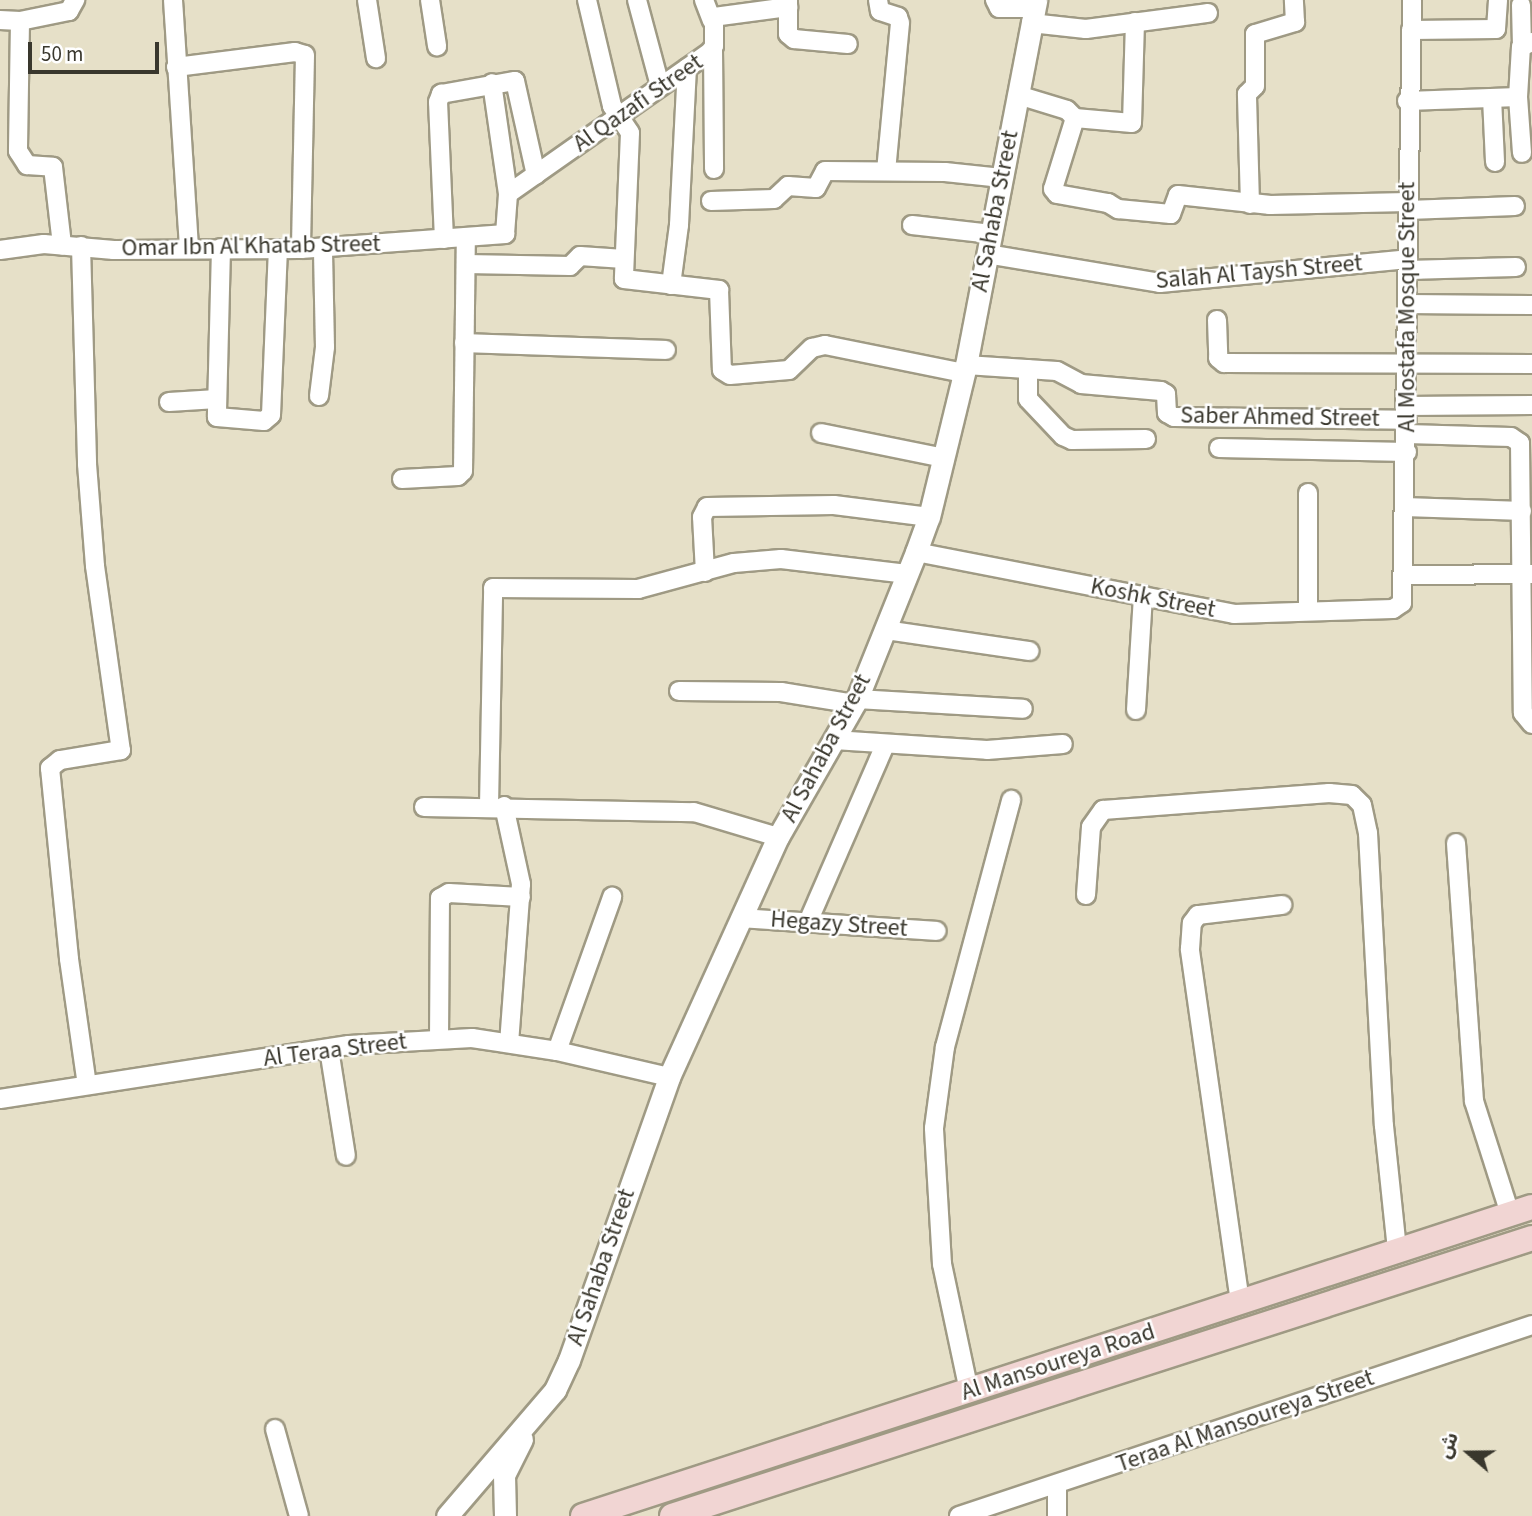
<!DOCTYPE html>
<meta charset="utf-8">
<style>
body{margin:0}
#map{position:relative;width:1532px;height:1516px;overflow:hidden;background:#e6e0c8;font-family:"Source Sans 3","Noto Sans Arabic",sans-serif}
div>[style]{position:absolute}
.roads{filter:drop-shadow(2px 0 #9f9a84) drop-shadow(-2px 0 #9f9a84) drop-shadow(0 2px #9f9a84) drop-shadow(0 -2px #9f9a84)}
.minor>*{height:18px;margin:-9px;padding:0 9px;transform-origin:9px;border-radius:9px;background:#fff}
.tertiary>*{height:21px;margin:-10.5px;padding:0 10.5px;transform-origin:10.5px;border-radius:10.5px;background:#fff}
.secondary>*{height:24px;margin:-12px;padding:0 12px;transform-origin:12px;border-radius:12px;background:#f1d5d3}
span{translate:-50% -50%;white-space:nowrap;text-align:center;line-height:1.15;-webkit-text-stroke:5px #fff;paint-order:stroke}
.street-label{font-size:24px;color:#39372d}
.north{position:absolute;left:1434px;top:1418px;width:70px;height:70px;-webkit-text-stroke:5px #fff;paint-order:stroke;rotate:290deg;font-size:19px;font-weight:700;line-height:28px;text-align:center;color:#39372d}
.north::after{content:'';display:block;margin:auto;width:24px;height:32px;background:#39372d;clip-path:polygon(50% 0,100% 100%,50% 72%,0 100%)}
.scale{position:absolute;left:28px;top:42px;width:131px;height:32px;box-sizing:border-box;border:4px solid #39372d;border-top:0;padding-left:9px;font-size:21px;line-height:24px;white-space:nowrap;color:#39372d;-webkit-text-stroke:5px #fff;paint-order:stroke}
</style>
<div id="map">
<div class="roads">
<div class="minor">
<div style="left:173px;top:0;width:248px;rotate:86.3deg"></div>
<div style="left:367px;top:0;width:59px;rotate:81.2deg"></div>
<div style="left:430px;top:0;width:47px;rotate:81.3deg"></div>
<div style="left:587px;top:0;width:109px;rotate:76.7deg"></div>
<div style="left:612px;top:106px;width:32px;rotate:56deg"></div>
<div style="left:630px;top:133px;width:146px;rotate:92.4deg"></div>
<div style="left:624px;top:279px;width:96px;rotate:6.6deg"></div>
<div style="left:719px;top:290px;width:80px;rotate:87.9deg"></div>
<div style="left:722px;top:370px;width:9px;rotate:32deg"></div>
<div style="left:730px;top:375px;width:59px;rotate:-4.8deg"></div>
<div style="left:789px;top:370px;width:32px;rotate:-44deg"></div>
<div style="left:812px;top:348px;width:13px;rotate:-13deg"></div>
<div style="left:825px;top:345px;width:142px;rotate:11.4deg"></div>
<div style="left:637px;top:0;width:89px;rotate:75deg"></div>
<div style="left:704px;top:0;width:22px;rotate:69deg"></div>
<div style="left:788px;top:0;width:34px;rotate:90deg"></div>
<div style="left:788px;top:34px;width:8px;rotate:40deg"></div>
<div style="left:794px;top:39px;width:54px;rotate:5.3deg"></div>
<div style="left:878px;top:0;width:11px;rotate:80deg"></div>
<div style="left:880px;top:11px;width:19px;rotate:18deg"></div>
<div style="left:898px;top:17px;width:6px;rotate:72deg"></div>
<div style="left:900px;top:23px;width:148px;rotate:95.4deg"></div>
<div style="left:995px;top:0;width:9px;rotate:63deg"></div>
<div style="left:999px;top:8px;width:35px"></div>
<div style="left:1521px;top:5px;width:40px;rotate:88.6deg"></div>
<div style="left:0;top:20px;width:20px;rotate:3deg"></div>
<div style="left:20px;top:21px;width:50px;rotate:-11.5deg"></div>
<div style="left:69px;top:11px;width:13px;rotate:-61deg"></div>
<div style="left:20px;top:21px;width:130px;rotate:90.9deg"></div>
<div style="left:18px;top:151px;width:17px;rotate:57deg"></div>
<div style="left:27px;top:165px;width:26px;rotate:4deg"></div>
<div style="left:53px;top:167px;width:79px;rotate:83.4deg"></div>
<div style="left:1031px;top:23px;width:55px;rotate:6.2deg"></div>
<div style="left:1086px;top:29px;width:123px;rotate:-7.5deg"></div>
<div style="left:1411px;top:30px;width:85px;rotate:-0.7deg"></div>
<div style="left:1496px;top:29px;width:29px;rotate:-86deg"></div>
<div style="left:713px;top:49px;width:120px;rotate:89.5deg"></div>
<div style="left:176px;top:67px;width:120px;rotate:-7.2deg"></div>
<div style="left:295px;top:52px;width:10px;rotate:17deg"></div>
<div style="left:305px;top:55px;width:194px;rotate:91.2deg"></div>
<div style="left:1018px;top:95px;width:51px;rotate:17deg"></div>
<div style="left:1067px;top:110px;width:11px;rotate:45deg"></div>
<div style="left:1075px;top:118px;width:57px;rotate:5deg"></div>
<div style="left:1132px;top:123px;width:101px;rotate:-88.3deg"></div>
<div style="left:1518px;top:97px;width:56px;rotate:85.9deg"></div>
<div style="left:1492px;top:98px;width:64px;rotate:87.3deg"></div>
<div style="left:1407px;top:101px;width:111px;rotate:-2.1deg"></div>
<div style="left:1518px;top:97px;width:50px;rotate:-86.6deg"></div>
<div style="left:1521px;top:47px;width:12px;rotate:-24deg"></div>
<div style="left:1075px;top:118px;width:74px;rotate:107.2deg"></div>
<div style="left:1053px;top:189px;width:6px;rotate:51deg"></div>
<div style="left:1057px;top:194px;width:52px;rotate:10deg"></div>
<div style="left:1108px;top:203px;width:12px;rotate:31deg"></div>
<div style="left:1118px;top:209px;width:53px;rotate:5.4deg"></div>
<div style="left:1171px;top:214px;width:20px;rotate:-70deg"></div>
<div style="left:1178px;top:195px;width:93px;rotate:6.2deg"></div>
<div style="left:1270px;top:205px;width:138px;rotate:-1.2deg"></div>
<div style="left:508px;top:194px;width:247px;rotate:-35.1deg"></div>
<div style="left:710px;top:52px;width:7px;rotate:-56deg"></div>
<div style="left:714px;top:46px;width:29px;rotate:-90deg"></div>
<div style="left:714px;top:17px;width:75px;rotate:-7.7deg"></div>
<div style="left:711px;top:201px;width:63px;rotate:-1.8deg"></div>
<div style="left:774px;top:199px;width:19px;rotate:-43deg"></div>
<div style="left:788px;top:186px;width:28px;rotate:4deg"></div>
<div style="left:816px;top:188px;width:19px;rotate:-62deg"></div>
<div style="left:825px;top:171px;width:120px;rotate:0.5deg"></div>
<div style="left:945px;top:172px;width:57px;rotate:6deg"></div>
<div style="left:1250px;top:204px;width:110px;rotate:-91.6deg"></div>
<div style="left:1247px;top:94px;width:11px;rotate:-45deg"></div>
<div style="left:1255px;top:86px;width:52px;rotate:-90deg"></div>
<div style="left:1255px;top:34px;width:42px;rotate:-16.7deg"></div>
<div style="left:1295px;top:22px;width:22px;rotate:-93deg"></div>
<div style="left:1408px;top:210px;width:107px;rotate:-2.1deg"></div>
<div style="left:912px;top:225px;width:80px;rotate:6.5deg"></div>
<div style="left:444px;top:239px;width:137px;rotate:-92.5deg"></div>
<div style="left:438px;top:102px;width:9px;rotate:-69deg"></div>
<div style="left:441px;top:94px;width:75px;rotate:-10deg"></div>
<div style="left:515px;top:81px;width:96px;rotate:77.4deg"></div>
<div style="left:81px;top:246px;width:218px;rotate:88.4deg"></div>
<div style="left:87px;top:464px;width:102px;rotate:85.5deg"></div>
<div style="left:95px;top:566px;width:186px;rotate:82deg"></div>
<div style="left:121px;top:750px;width:62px;rotate:170.7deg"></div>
<div style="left:60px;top:760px;width:13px;rotate:141deg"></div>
<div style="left:50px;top:768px;width:192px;rotate:84.3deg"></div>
<div style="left:69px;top:959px;width:127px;rotate:81.9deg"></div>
<div style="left:221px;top:248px;width:169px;rotate:91.4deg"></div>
<div style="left:217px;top:417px;width:47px;rotate:4.9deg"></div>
<div style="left:264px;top:421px;width:9px;rotate:-41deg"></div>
<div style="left:271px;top:415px;width:166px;rotate:-87.6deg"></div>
<div style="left:0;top:250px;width:44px;rotate:-7.8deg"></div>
<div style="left:44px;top:244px;width:70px;rotate:4.9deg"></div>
<div style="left:114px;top:250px;width:187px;rotate:-0.3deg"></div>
<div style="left:301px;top:249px;width:205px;rotate:-4.2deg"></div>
<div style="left:505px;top:234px;width:40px;rotate:-85.7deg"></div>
<div style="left:508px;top:194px;width:112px;rotate:-98.2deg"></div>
<div style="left:987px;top:254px;width:175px;rotate:9.5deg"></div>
<div style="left:1160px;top:283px;width:249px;rotate:-5.5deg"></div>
<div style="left:466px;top:264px;width:104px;rotate:1.1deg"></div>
<div style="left:570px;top:266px;width:14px;rotate:-45deg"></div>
<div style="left:580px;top:256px;width:44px;rotate:3.9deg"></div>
<div style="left:1408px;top:270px;width:108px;rotate:-1.6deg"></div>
<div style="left:671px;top:285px;width:61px;rotate:-82.4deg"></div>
<div style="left:679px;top:225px;width:157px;rotate:-87.1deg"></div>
<div style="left:1408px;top:304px;width:124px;rotate:0.5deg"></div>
<div style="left:1217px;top:320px;width:38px;rotate:88deg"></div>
<div style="left:1218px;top:358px;width:8px;rotate:40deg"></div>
<div style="left:1224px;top:363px;width:308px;rotate:0.2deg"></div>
<div style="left:464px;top:343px;width:202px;rotate:2deg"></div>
<div style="left:966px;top:365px;width:91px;rotate:3.8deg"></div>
<div style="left:1057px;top:371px;width:27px;rotate:28deg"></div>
<div style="left:1081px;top:384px;width:80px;rotate:5deg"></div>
<div style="left:1161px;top:391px;width:6px;rotate:31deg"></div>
<div style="left:1166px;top:394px;width:19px;rotate:87deg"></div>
<div style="left:1167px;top:413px;width:8px;rotate:30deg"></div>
<div style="left:1174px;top:417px;width:233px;rotate:0.7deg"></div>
<div style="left:1028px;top:369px;width:30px;rotate:90deg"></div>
<div style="left:1028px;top:399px;width:51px;rotate:46.6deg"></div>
<div style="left:1063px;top:436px;width:10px;rotate:24deg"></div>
<div style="left:1072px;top:440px;width:74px;rotate:-0.8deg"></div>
<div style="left:319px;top:396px;width:49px;rotate:-83deg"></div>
<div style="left:325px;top:347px;width:99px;rotate:-91.2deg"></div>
<div style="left:169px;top:402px;width:48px;rotate:-3.6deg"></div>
<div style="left:1407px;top:406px;width:125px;rotate:-0.5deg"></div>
<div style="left:821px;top:433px;width:126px;rotate:11.5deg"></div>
<div style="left:1407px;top:434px;width:104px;rotate:1.7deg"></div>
<div style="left:1511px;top:437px;width:11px;rotate:34deg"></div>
<div style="left:1520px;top:443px;width:270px;rotate:89.4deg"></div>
<div style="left:1523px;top:713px;width:14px;rotate:51deg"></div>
<div style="left:1219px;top:448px;width:188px;rotate:1.2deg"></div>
<div style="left:402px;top:479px;width:56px;rotate:-3.1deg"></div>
<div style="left:458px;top:476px;width:7px;rotate:-45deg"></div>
<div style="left:463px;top:471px;width:234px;rotate:-89.3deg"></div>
<div style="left:1308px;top:493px;width:117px;rotate:90deg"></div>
<div style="left:1406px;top:507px;width:116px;rotate:2deg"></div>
<div style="left:916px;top:552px;width:324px;rotate:11deg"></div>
<div style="left:1234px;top:614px;width:159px;rotate:-1.8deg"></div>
<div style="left:1393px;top:609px;width:11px;rotate:-34deg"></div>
<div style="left:1402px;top:603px;width:603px;rotate:-89.05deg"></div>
<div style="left:705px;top:572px;width:55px;rotate:-93.1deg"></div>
<div style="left:702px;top:517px;width:11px;rotate:-63deg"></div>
<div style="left:707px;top:507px;width:127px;rotate:-0.9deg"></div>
<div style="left:834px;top:505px;width:96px;rotate:7.2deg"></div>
<div style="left:1404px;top:575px;width:128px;rotate:-0.4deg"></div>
<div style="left:885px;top:630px;width:146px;rotate:8.3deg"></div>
<div style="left:679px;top:691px;width:102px;rotate:0.6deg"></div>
<div style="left:781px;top:692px;width:74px;rotate:9.3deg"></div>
<div style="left:857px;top:699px;width:166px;rotate:3.4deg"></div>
<div style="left:1136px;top:710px;width:115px;rotate:-86.5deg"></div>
<div style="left:834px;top:740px;width:153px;rotate:3.7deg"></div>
<div style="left:987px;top:750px;width:76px;rotate:-4.5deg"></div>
<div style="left:489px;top:806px;width:218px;rotate:-88.9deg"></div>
<div style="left:493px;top:588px;width:145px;rotate:0.4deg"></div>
<div style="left:638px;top:589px;width:99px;rotate:-15.2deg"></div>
<div style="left:734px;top:563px;width:47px;rotate:-4.9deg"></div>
<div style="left:781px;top:559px;width:127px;rotate:6.8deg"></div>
<div style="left:504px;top:806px;width:80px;rotate:77.7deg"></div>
<div style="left:521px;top:884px;width:158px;rotate:94.3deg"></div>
<div style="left:424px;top:807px;width:270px;rotate:1.1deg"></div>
<div style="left:694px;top:812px;width:88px;rotate:16.6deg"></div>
<div style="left:1456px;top:843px;width:259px;rotate:86deg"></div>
<div style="left:1474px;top:1101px;width:119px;rotate:72.3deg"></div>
<div style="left:1086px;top:895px;width:68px;rotate:-85.8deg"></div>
<div style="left:1091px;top:827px;width:21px;rotate:-55deg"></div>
<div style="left:1103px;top:810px;width:227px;rotate:-4.3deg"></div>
<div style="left:1329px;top:793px;width:23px;rotate:5deg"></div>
<div style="left:1352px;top:795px;width:14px;rotate:45deg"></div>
<div style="left:1362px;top:805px;width:29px;rotate:78deg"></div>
<div style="left:1368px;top:833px;width:293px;rotate:86.9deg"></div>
<div style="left:1384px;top:1126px;width:125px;rotate:84deg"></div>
<div style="left:741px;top:918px;width:196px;rotate:3.8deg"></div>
<div style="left:808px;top:922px;width:193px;rotate:-66.5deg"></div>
<div style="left:439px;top:1039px;width:141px;rotate:-89.6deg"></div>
<div style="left:440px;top:898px;width:10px;rotate:-29deg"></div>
<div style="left:449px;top:893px;width:72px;rotate:3.2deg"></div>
<div style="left:329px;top:1049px;width:108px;rotate:81deg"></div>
<div style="left:557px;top:1051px;width:164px;rotate:-70.3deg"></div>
<div style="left:0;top:1099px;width:353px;rotate:-8.8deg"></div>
<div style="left:349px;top:1045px;width:123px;rotate:-3.3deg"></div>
<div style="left:472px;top:1038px;width:86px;rotate:8.7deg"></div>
<div style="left:557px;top:1051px;width:115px;rotate:13.1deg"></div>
<div style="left:1240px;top:1302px;width:357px;rotate:-98.1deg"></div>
<div style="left:1190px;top:949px;width:26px;rotate:-86deg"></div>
<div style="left:1192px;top:923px;width:10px;rotate:-53deg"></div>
<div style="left:1198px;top:915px;width:85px;rotate:-6.8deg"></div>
<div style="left:969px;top:1391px;width:130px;rotate:-102deg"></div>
<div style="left:942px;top:1264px;width:136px;rotate:-93.4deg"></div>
<div style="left:934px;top:1128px;width:82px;rotate:-82.3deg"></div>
<div style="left:945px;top:1047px;width:256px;rotate:-75deg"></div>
<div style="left:275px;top:1429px;width:90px;rotate:74.6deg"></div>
<div style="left:1057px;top:1484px;width:32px;rotate:90deg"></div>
<div style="left:959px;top:1516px;width:604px;rotate:-18.43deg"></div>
</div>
<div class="tertiary">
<div style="left:447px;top:1516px;width:166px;rotate:-49.4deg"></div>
<div style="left:555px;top:1390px;width:33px;rotate:-65deg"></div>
<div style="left:569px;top:1360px;width:300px;rotate:-70.5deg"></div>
<div style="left:669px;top:1077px;width:264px;rotate:-65.6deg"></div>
<div style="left:778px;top:837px;width:159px;rotate:-60.2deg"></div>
<div style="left:857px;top:699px;width:158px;rotate:-68.1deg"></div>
<div style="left:916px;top:552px;width:37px;rotate:-70deg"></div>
<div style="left:929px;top:517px;width:156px;rotate:-76.3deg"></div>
<div style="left:966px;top:365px;width:372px;rotate:-79.1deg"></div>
<div style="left:505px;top:1516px;width:41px;rotate:-91.4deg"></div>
<div style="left:504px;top:1475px;width:40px;rotate:-63.4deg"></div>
</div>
<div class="secondary">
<div style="left:583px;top:1516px;width:998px;rotate:-18.04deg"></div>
<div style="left:672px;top:1516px;width:904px;rotate:-17.91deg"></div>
</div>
</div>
<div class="street-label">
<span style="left:638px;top:103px;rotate:-35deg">Al Qazafi Street</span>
<span style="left:995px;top:211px;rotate:-79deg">Al Sahaba Street</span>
<span style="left:251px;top:246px;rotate:-1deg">Omar Ibn Al Khatab Street</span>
<span style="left:1259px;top:272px;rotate:-5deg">Salah Al Taysh Street</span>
<span style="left:1407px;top:307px;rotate:-90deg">Al Mostafa Mosque Street</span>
<span style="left:1280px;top:417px;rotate:1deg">Saber Ahmed Street</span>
<span style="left:1153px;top:598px;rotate:11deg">Koshk Street</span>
<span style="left:826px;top:748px;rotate:-62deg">Al Sahaba Street</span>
<span style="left:839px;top:924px;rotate:4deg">Hegazy Street</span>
<span style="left:335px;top:1050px;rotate:-7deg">Al Teraa Street</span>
<span style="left:601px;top:1267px;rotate:-71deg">Al Sahaba Street</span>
<span style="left:1058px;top:1362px;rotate:-18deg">Al Mansoureya Road</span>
<span style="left:1245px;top:1421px;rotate:-19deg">Teraa Al Mansoureya Street</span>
</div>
<div class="north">ش</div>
<div class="scale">50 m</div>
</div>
